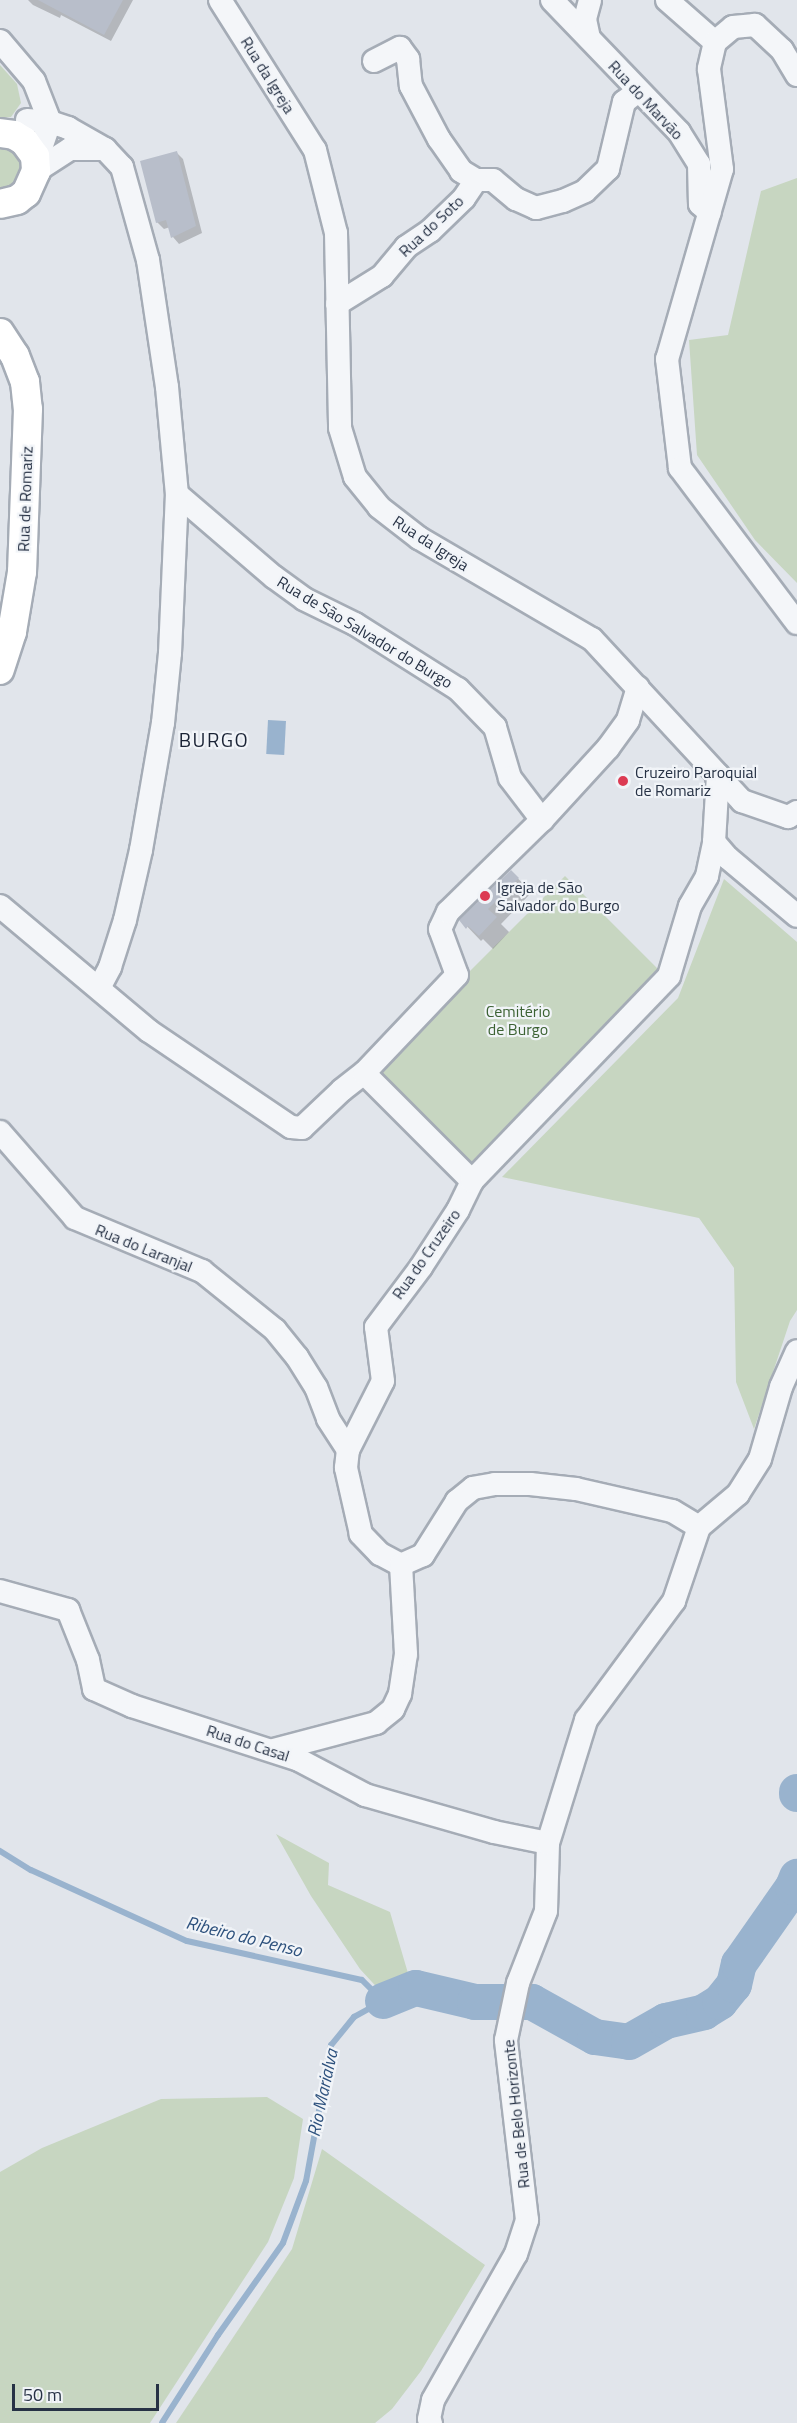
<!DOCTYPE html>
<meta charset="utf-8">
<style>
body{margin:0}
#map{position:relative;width:797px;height:2423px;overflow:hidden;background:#e1e5eb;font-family:"Titillium Web",sans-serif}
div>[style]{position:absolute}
.green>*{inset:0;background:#c7d6c1;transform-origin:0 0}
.water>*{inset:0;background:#99b3ce;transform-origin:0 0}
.shadow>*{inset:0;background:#0003}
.stream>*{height:6px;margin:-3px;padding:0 3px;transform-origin:3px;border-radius:3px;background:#99b3ce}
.river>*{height:36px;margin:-18px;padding:0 18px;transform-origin:18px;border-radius:18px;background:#99b3ce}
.building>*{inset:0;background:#b8beca}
.roads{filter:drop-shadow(2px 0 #a5acb6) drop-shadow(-2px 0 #a5acb6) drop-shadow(0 2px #a5acb6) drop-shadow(0 -2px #a5acb6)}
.minor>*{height:22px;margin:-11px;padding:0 11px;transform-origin:11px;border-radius:11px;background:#f4f6f9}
.major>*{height:28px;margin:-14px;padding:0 14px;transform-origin:14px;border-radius:14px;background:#fff}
.dots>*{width:16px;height:16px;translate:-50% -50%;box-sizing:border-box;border:3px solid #f1f4f8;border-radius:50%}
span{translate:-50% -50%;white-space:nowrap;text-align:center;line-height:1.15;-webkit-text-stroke:4.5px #f1f4f8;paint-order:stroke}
.street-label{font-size:16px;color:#273245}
.poi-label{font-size:16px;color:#273245}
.left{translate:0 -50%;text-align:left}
.park-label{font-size:16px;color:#3c6233}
.water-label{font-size:18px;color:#2d517d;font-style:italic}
.quarter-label{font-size:20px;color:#1a2335;letter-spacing:1.5px}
.scale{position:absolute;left:12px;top:2384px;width:147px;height:27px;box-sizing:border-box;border:3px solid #273245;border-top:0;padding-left:8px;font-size:18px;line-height:21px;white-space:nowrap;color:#273245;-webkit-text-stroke:4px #f1f4f8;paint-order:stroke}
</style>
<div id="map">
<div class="green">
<div style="clip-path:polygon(0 65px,17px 84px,21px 103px,11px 117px,0 118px)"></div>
<div style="clip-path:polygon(0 145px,8px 146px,24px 162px,20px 184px,0 193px)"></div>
<div style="clip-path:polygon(797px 178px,797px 583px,755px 540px,697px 455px,689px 340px,728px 335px,761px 191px)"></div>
<div style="left:565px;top:876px;width:136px;height:272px;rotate:45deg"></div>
<div style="clip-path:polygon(724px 879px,797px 942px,797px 1310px,790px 1321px,754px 1429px,736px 1382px,734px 1268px,699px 1218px,502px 1177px,678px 998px)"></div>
<div style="clip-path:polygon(276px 1834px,329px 1863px,328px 1885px,390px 1912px,410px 1980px,383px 1994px,360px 1969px,311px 1896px)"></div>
<div style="clip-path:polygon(267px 2097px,303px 2119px,294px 2178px,268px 2242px,150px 2423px,0 2423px,0 2172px,42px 2148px,161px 2099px)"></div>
<div style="clip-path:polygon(322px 2149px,485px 2265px,421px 2371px,392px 2409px,375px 2423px,176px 2423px,292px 2249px)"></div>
</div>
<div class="water">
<div style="left:268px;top:720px;width:18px;height:34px;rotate:3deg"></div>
</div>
<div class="shadow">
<div style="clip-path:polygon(28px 0,133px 0,111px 41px,61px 15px,60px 18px,33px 5px)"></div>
<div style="clip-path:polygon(176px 152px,183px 159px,202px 233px,179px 244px,173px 237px,170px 227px,164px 229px,157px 222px)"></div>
<div style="clip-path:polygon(511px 872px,532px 892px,501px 924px,509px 932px,493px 949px,483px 939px,481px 941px,461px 920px)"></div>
</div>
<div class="stream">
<div style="left:0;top:1851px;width:36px;rotate:32deg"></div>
<div style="left:31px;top:1870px;width:171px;rotate:24.5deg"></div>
<div style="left:187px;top:1941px;width:179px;rotate:12.6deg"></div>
<div style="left:362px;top:1980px;width:30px;rotate:45deg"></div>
<div style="left:383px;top:2001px;width:33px;rotate:151deg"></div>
<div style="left:354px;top:2017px;width:36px;rotate:129deg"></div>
<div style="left:331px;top:2045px;width:138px;rotate:100.4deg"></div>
<div style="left:306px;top:2181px;width:66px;rotate:110.4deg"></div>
<div style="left:283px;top:2243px;width:113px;rotate:125.2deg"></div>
<div style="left:218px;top:2335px;width:104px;rotate:122.5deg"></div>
</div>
<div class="river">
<div style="left:797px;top:1792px;width:2px;rotate:90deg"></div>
<div style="left:383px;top:2001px;width:35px;rotate:-22deg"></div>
<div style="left:416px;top:1988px;width:61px;rotate:13.3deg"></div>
<div style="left:475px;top:2002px;width:57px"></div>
<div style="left:532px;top:2002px;width:72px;rotate:29.1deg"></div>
<div style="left:595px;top:2037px;width:34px;rotate:8deg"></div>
<div style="left:629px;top:2042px;width:43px;rotate:-29.6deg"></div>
<div style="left:666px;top:2021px;width:39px;rotate:-13deg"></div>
<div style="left:704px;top:2012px;width:19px;rotate:-32deg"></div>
<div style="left:720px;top:2002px;width:22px;rotate:-51deg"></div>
<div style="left:734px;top:1985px;width:22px;rotate:-77deg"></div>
<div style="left:739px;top:1964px;width:94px;rotate:-55deg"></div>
<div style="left:793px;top:1887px;width:11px;rotate:-68deg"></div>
</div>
<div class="building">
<div style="clip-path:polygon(38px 0,123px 0,104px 35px)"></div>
<div style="clip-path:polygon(177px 151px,196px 226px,171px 238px,166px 220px,156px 223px,140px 161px)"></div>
<div style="clip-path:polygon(511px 870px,519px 878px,488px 909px,497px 917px,479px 936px,468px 926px,466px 929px,459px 920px)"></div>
</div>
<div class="roads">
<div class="minor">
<div style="left:220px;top:0;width:178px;rotate:57.7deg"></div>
<div style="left:315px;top:150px;width:86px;rotate:75.8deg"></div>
<div style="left:336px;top:233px;width:195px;rotate:88.8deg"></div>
<div style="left:340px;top:428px;width:51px;rotate:73deg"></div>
<div style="left:355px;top:477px;width:38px;rotate:51deg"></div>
<div style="left:379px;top:507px;width:51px;rotate:37.8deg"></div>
<div style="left:419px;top:538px;width:200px;rotate:30.3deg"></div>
<div style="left:592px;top:639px;width:221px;rotate:47.2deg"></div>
<div style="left:742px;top:801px;width:49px;rotate:19.2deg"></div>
<div style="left:788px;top:817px;width:10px;rotate:-29deg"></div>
<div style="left:552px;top:0;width:183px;rotate:46.1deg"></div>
<div style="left:679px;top:132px;width:38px;rotate:58deg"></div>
<div style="left:699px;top:164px;width:40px;rotate:88.6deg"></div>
<div style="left:700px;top:204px;width:13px;rotate:42deg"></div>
<div style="left:667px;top:0;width:64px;rotate:41.2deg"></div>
<div style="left:589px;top:38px;width:19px;rotate:-102deg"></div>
<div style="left:585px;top:19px;width:20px;rotate:-75deg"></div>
<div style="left:0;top:41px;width:52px;rotate:49.6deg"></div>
<div style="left:34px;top:81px;width:44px;rotate:68.7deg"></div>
<div style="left:50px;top:122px;width:28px;rotate:109deg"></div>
<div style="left:41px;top:148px;width:10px;rotate:127deg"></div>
<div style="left:374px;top:61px;width:29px;rotate:-27deg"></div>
<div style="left:400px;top:48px;width:14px;rotate:54deg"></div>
<div style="left:408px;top:59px;width:27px;rotate:84deg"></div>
<div style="left:411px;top:86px;width:60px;rotate:62.2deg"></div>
<div style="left:439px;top:139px;width:39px;rotate:55deg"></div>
<div style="left:461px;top:171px;width:17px;rotate:31deg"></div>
<div style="left:797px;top:75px;width:29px;rotate:-121deg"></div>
<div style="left:782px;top:50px;width:37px;rotate:-137deg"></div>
<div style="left:755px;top:25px;width:22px;rotate:175deg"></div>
<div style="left:733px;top:27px;width:23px;rotate:140deg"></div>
<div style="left:715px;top:42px;width:28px;rotate:103deg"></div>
<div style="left:709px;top:69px;width:101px;rotate:82.6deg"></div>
<div style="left:722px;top:169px;width:198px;rotate:106.1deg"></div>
<div style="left:667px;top:359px;width:110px;rotate:83.2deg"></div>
<div style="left:680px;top:468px;width:194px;rotate:53deg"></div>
<div style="left:27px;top:120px;width:23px;rotate:5deg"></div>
<div style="left:50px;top:122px;width:19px;rotate:18deg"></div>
<div style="left:68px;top:128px;width:43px;rotate:29.6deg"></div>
<div style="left:105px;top:149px;width:25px;rotate:47deg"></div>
<div style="left:122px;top:167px;width:97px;rotate:74.4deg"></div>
<div style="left:148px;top:260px;width:128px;rotate:81.5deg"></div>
<div style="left:167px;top:387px;width:107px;rotate:84.7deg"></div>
<div style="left:177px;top:494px;width:128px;rotate:40.6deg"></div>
<div style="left:274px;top:577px;width:37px;rotate:36deg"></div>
<div style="left:304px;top:599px;width:57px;rotate:26.1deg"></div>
<div style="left:355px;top:624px;width:122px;rotate:32.3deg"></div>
<div style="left:458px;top:689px;width:53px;rotate:45.8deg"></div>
<div style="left:495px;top:727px;width:53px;rotate:73.6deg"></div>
<div style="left:510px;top:778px;width:53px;rotate:52.7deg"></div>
<div style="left:36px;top:171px;width:40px;rotate:-32.9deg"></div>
<div style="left:70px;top:149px;width:34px"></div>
<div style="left:476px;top:180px;width:17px"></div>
<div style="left:493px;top:180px;width:30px;rotate:40deg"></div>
<div style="left:516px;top:199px;width:22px;rotate:24deg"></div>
<div style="left:536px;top:208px;width:28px;rotate:-15deg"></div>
<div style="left:563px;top:201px;width:24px;rotate:-24deg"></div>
<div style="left:585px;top:191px;width:32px;rotate:-44deg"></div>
<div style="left:608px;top:169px;width:69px;rotate:-76.6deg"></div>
<div style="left:624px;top:102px;width:18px;rotate:-38deg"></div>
<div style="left:337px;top:304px;width:53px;rotate:-31.9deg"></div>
<div style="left:382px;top:276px;width:38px;rotate:-50deg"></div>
<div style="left:406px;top:247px;width:29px;rotate:-34deg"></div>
<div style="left:430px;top:231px;width:47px;rotate:-44.1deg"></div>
<div style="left:464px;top:198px;width:22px;rotate:-56deg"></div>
<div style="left:718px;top:775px;width:67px;rotate:93.4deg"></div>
<div style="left:714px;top:842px;width:21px;rotate:49deg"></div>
<div style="left:728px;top:858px;width:90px;rotate:40deg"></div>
<div style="left:0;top:906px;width:194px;rotate:40deg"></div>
<div style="left:149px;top:1031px;width:171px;rotate:34.1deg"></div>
<div style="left:291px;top:1127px;width:11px;rotate:5deg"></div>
<div style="left:302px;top:1128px;width:55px;rotate:-43.5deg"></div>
<div style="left:342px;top:1090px;width:28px;rotate:-38deg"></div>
<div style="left:364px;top:1073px;width:135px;rotate:-46.5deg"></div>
<div style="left:457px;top:975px;width:49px;rotate:-110.3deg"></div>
<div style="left:440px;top:929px;width:19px;rotate:-65deg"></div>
<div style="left:448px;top:912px;width:132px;rotate:-44.4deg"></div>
<div style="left:542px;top:820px;width:98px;rotate:-47.5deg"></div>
<div style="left:608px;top:748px;width:34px;rotate:-54deg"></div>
<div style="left:628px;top:720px;width:34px;rotate:-73deg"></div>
<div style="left:99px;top:988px;width:24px;rotate:-62deg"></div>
<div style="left:110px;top:967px;width:49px;rotate:-72.3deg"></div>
<div style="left:125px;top:920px;width:72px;rotate:-77.1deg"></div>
<div style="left:141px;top:850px;width:129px;rotate:-80.2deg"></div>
<div style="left:163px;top:723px;width:70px;rotate:-84.3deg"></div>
<div style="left:170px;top:653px;width:159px;rotate:-87.5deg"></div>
<div style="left:364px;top:1073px;width:153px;rotate:45deg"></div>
<div style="left:0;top:1132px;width:114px;rotate:48.9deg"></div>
<div style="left:75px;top:1218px;width:138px;rotate:22.7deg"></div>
<div style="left:202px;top:1271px;width:94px;rotate:38.9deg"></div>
<div style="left:275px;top:1330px;width:35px;rotate:51deg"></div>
<div style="left:297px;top:1357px;width:36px;rotate:58deg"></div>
<div style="left:316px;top:1387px;width:34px;rotate:69deg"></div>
<div style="left:328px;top:1419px;width:37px;rotate:57deg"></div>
<div style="left:699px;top:1527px;width:31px;rotate:-149deg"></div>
<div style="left:672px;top:1511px;width:98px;rotate:-167.1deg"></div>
<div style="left:576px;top:1489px;width:46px;rotate:-173.8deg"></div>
<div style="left:530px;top:1484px;width:35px;rotate:180deg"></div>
<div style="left:495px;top:1484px;width:22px;rotate:170deg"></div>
<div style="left:473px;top:1488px;width:21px;rotate:141deg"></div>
<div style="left:457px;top:1501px;width:64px;rotate:122.2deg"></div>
<div style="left:423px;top:1555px;width:24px;rotate:156deg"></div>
<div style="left:401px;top:1565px;width:24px;rotate:-152deg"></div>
<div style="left:380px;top:1554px;width:28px;rotate:-134deg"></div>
<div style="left:361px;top:1534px;width:68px;rotate:-102.8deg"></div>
<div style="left:346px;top:1468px;width:18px;rotate:-84deg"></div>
<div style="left:348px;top:1450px;width:77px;rotate:-63.1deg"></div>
<div style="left:383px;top:1381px;width:54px;rotate:-97.4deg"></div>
<div style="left:376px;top:1327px;width:75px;rotate:-53.1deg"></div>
<div style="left:421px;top:1267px;width:68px;rotate:-57deg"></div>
<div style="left:458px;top:1210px;width:32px;rotate:-64deg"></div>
<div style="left:472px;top:1181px;width:284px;rotate:-46.1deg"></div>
<div style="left:669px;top:976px;width:73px;rotate:-73.3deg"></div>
<div style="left:690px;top:906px;width:34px;rotate:-60deg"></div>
<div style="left:707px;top:876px;width:35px;rotate:-78deg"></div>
<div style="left:0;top:1591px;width:71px;rotate:15.6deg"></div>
<div style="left:68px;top:1610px;width:54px;rotate:68.2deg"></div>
<div style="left:88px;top:1660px;width:30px;rotate:78deg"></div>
<div style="left:94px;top:1689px;width:42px;rotate:24.1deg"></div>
<div style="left:132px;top:1706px;width:176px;rotate:17.9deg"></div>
<div style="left:299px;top:1760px;width:75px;rotate:27.9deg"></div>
<div style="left:365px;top:1795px;width:134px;rotate:16deg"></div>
<div style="left:494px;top:1832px;width:55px;rotate:11.5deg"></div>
<div style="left:274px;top:1750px;width:106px;rotate:-14.8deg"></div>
<div style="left:376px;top:1723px;width:22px;rotate:-39deg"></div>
<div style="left:393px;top:1709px;width:17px;rotate:-65deg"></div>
<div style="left:400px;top:1694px;width:40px;rotate:-81.5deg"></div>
<div style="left:406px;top:1654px;width:89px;rotate:-93.2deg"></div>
<div style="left:431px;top:2423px;width:4px;rotate:-117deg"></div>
<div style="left:429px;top:2419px;width:19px;rotate:-78deg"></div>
<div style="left:433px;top:2400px;width:168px;rotate:-60.4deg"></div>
<div style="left:516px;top:2254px;width:36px;rotate:-72deg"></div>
<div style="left:527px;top:2220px;width:181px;rotate:-96.7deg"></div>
<div style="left:506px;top:2040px;width:58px;rotate:-78.1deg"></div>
<div style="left:518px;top:1983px;width:77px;rotate:-68.7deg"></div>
<div style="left:546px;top:1911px;width:68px;rotate:-88.3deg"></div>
<div style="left:548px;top:1843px;width:129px;rotate:-72.8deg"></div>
<div style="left:586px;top:1720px;width:148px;rotate:-53.5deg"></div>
<div style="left:674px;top:1601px;width:78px;rotate:-71.3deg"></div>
<div style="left:699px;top:1527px;width:51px;rotate:-40.2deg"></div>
<div style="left:738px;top:1494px;width:41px;rotate:-57.8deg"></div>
<div style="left:760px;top:1459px;width:75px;rotate:-73.7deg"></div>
<div style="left:781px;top:1387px;width:39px;rotate:-66deg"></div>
</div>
<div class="major">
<div style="left:0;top:133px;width:14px;rotate:8deg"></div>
<div style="left:14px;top:135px;width:12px;rotate:31deg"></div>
<div style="left:24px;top:141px;width:19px;rotate:54deg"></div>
<div style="left:35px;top:156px;width:15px;rotate:86deg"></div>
<div style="left:36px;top:171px;width:24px;rotate:114deg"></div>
<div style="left:26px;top:193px;width:11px;rotate:142deg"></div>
<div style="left:17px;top:200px;width:17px;rotate:167deg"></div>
<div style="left:0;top:333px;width:27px;rotate:57deg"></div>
<div style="left:15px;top:356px;width:28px;rotate:69deg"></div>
<div style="left:25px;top:382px;width:27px;rotate:84deg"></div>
<div style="left:28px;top:409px;width:163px;rotate:92.1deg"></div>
<div style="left:22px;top:572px;width:61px;rotate:99.5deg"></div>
<div style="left:12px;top:632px;width:40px;rotate:108deg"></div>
</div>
</div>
<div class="dots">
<div style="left:623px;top:781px;background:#dc3b53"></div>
<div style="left:485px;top:896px;background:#dc3b53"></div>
</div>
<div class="street-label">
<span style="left:268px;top:75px;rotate:58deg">Rua da Igreja</span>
<span style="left:646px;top:100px;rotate:47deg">Rua do Marvão</span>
<span style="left:431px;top:226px;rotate:-43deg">Rua do Soto</span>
<span style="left:25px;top:499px;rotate:-88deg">Rua de Romariz</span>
<span style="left:431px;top:543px;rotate:33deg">Rua da Igreja</span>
<span style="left:365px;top:632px;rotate:31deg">Rua de São Salvador do Burgo</span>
<span style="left:144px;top:1248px;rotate:22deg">Rua do Laranjal</span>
<span style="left:426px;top:1254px;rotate:-55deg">Rua do Cruzeiro</span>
<span style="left:248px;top:1743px;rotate:18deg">Rua do Casal</span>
<span style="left:516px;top:2114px;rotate:-96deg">Rua de Belo Horizonte</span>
</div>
<div class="poi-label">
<span class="left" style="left:635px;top:781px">Cruzeiro Paroquial<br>de Romariz</span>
<span class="left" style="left:497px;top:896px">Igreja de São<br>Salvador do Burgo</span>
</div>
<div class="park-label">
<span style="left:518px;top:1020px">Cemitério<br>de Burgo</span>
</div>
<div class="water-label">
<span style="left:244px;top:1937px;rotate:14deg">Ribeiro do Penso</span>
<span style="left:323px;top:2093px;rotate:-78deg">Rio Marialva</span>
</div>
<div class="quarter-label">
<span style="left:214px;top:739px">BURGO</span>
</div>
<div class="scale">50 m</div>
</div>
